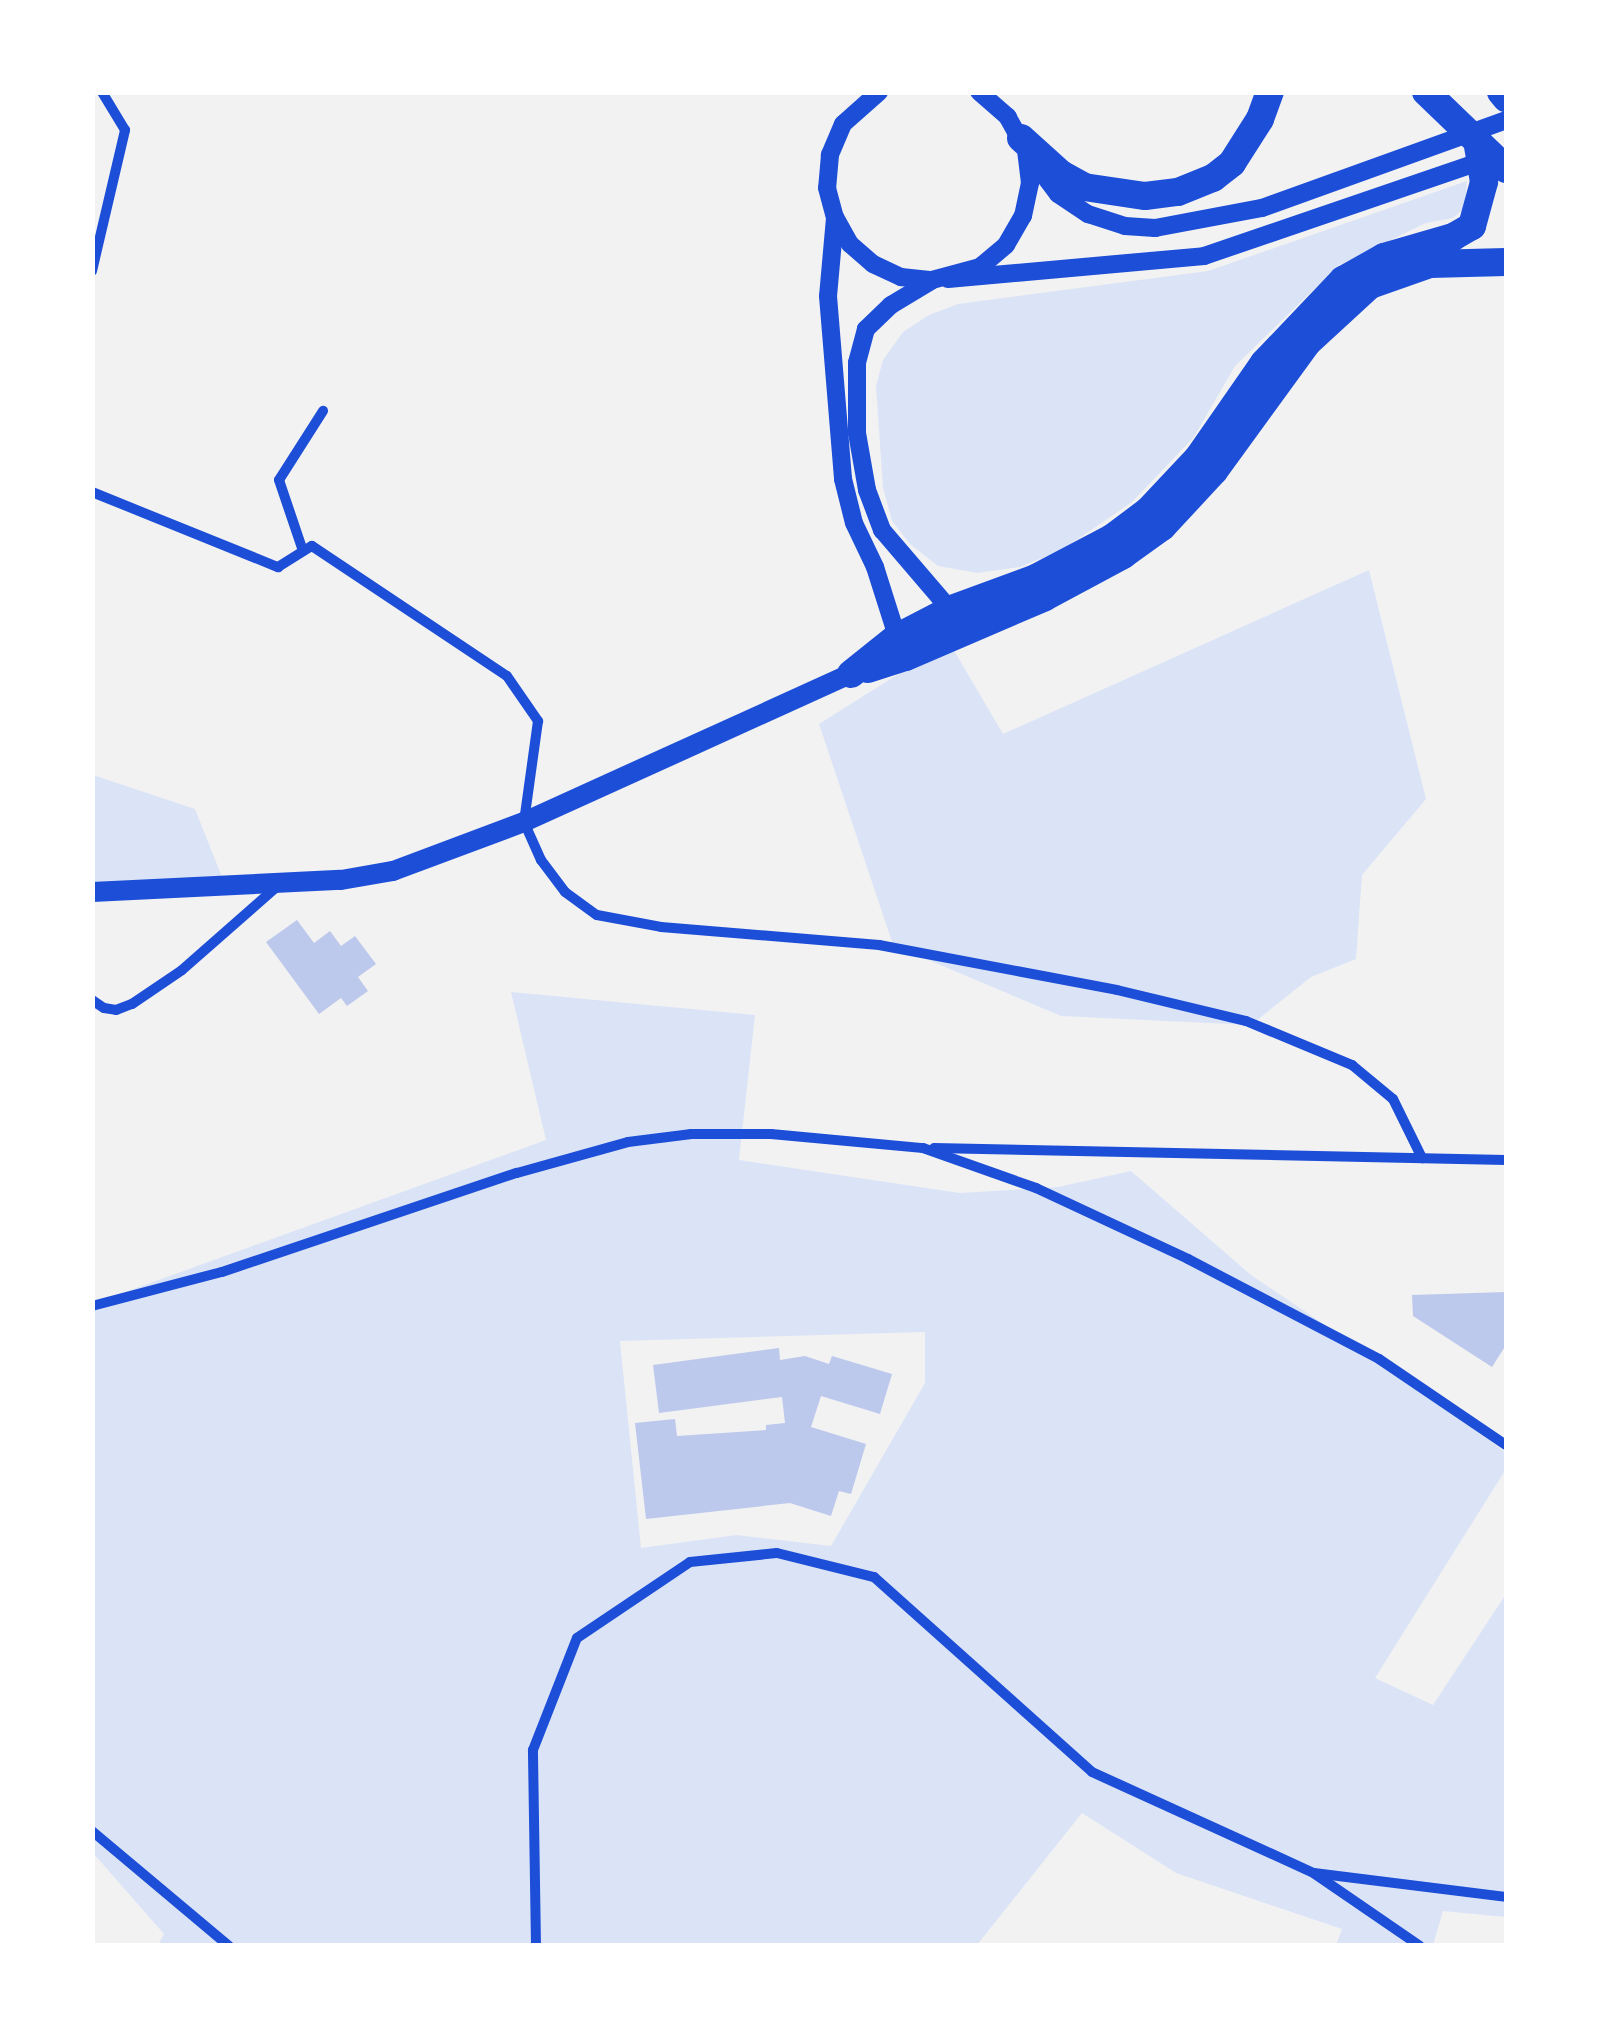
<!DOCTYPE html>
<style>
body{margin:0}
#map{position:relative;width:1599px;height:2038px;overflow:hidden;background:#f2f2f2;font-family:"Noto Sans",sans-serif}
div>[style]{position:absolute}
.green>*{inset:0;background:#dbe4f7}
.building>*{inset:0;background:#bdc9ec}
.minor>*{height:10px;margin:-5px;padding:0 5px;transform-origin:5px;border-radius:5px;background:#1d4ed8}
.tertiary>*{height:18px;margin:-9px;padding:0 9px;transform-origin:9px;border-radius:9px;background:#1d4ed8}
.secondary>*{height:20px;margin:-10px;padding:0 10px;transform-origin:10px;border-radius:10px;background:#1d4ed8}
.motorway>*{height:28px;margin:-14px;padding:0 14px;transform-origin:14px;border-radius:14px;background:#1d4ed8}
span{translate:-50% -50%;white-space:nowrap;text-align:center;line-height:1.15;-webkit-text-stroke:10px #fff;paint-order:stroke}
.frame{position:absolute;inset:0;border:95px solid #fff;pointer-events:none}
</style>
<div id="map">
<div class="green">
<div style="clip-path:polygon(1467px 181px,1465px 208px,1453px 218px,1426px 223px,1339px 265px,1235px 366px,1194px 437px,1132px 502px,1062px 550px,1020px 567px,977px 573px,938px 566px,910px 544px,892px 521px,883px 488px,876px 386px,883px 360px,903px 332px,929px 315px,958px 304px,1208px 271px)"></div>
<div style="clip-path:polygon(1369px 570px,1426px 799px,1362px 875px,1356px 959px,1311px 977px,1251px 1025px,1061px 1016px,893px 945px,819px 724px,949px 642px,1003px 734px)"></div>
<div style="clip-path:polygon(93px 775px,195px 809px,226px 887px,93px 897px)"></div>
<div style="clip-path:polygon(evenodd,511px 992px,755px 1015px,739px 1160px,960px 1193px,1058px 1187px,1131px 1171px,1251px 1275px,1455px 1413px,1506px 1453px,1506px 1469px,1375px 1678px,1433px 1705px,1506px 1594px,1506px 1917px,1443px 1911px,1433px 1945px,1336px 1945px,1342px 1929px,1176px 1873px,1082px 1813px,977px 1945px,158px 1945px,164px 1934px,93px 1853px,92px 1304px,546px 1140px,511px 992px,925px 1332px,925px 1383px,831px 1546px,736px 1535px,641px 1548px,620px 1341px,925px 1332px)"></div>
</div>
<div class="building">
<div style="clip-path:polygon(297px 920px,314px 943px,330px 931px,341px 946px,355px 936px,376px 964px,358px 977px,368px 991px,347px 1006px,341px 998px,319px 1014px,266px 942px)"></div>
<div style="clip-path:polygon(1506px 1292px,1506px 1345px,1492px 1367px,1413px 1316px,1412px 1295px)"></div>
<div style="clip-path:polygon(779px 1348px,780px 1360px,805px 1356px,829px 1364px,832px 1356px,892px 1374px,880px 1414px,821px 1396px,811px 1427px,866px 1444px,851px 1494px,839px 1491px,831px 1516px,790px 1503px,646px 1519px,635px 1423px,675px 1419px,677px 1436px,766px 1430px,766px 1425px,785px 1423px,782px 1397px,659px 1413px,653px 1365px)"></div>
</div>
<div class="minor">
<div style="left:92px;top:271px;width:145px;rotate:-76.8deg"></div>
<div style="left:125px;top:130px;width:44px;rotate:-121.2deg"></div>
<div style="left:92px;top:492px;width:201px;rotate:22deg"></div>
<div style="left:278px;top:567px;width:40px;rotate:-32deg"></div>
<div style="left:312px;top:546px;width:234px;rotate:33.7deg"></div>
<div style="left:507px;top:676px;width:55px;rotate:55.4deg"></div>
<div style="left:538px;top:721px;width:102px;rotate:97.9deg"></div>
<div style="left:524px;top:822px;width:42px;rotate:65.9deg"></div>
<div style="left:541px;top:860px;width:40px;rotate:53deg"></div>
<div style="left:565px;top:892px;width:39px;rotate:36deg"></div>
<div style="left:597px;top:915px;width:65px;rotate:10.6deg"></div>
<div style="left:661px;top:927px;width:219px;rotate:4.7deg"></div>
<div style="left:879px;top:945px;width:242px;rotate:10.7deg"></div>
<div style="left:1117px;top:990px;width:133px;rotate:13.5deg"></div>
<div style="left:1246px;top:1021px;width:115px;rotate:22.5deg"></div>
<div style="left:1352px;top:1065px;width:53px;rotate:39.7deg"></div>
<div style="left:1393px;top:1099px;width:66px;rotate:63.8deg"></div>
<div style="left:303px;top:551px;width:75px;rotate:-108.7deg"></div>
<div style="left:279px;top:480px;width:82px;rotate:-57.5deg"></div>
<div style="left:92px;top:1000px;width:14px;rotate:34deg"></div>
<div style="left:104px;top:1008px;width:12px;rotate:9deg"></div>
<div style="left:116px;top:1010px;width:17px;rotate:-21deg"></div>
<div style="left:132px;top:1004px;width:60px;rotate:-34.2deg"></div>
<div style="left:182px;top:970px;width:130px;rotate:-41.3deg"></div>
<div style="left:934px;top:1148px;width:572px;rotate:1.2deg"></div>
<div style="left:92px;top:1306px;width:134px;rotate:-14.7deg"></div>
<div style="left:222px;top:1272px;width:311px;rotate:-18.6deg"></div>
<div style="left:517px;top:1173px;width:115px;rotate:-15.6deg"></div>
<div style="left:628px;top:1142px;width:64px;rotate:-7.2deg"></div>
<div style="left:691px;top:1134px;width:80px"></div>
<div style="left:771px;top:1134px;width:153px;rotate:5.3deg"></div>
<div style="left:923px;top:1148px;width:120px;rotate:19.5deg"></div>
<div style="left:1036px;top:1188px;width:168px;rotate:25deg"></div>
<div style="left:1188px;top:1259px;width:216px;rotate:27.6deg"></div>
<div style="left:1379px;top:1359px;width:153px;rotate:34.1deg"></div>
<div style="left:92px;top:1831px;width:179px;rotate:40deg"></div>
<div style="left:1315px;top:1874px;width:127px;rotate:34.4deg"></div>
<div style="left:536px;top:1946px;width:196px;rotate:-90.9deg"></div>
<div style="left:533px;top:1750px;width:120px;rotate:-68.6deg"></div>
<div style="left:577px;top:1638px;width:136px;rotate:-33.9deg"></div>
<div style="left:690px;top:1562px;width:87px;rotate:-5.9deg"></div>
<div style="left:777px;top:1553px;width:100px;rotate:13.9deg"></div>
<div style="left:874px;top:1577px;width:292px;rotate:41.8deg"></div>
<div style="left:1092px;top:1772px;width:244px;rotate:24.5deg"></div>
<div style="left:1314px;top:1873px;width:193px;rotate:7.1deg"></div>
</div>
<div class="tertiary">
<div style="left:879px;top:92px;width:48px;rotate:138.4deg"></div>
<div style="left:843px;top:124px;width:34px;rotate:113deg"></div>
<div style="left:830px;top:155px;width:33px;rotate:95deg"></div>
<div style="left:827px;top:188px;width:30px;rotate:75deg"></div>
<div style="left:835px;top:217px;width:31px;rotate:61deg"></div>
<div style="left:850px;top:244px;width:30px;rotate:41deg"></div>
<div style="left:873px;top:264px;width:31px;rotate:25deg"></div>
<div style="left:901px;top:277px;width:31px;rotate:6deg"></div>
<div style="left:932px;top:280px;width:50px;rotate:-15.2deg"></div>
<div style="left:980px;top:267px;width:34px;rotate:-40deg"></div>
<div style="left:1006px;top:245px;width:34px;rotate:-60deg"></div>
<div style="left:1023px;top:216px;width:34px;rotate:-78deg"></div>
<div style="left:1030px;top:183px;width:33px;rotate:-97deg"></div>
<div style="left:1026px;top:150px;width:38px;rotate:-119deg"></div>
<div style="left:1008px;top:117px;width:38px;rotate:-139deg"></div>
<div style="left:1031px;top:158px;width:45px;rotate:53.1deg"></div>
<div style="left:1058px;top:194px;width:36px;rotate:34deg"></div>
<div style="left:1088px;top:214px;width:39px;rotate:18deg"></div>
<div style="left:1125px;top:226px;width:30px;rotate:4deg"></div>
<div style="left:1155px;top:228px;width:109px;rotate:-10.6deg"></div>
<div style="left:1262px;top:208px;width:259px;rotate:-19.8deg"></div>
<div style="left:835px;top:218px;width:78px;rotate:95.1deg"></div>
<div style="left:828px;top:296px;width:184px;rotate:85.3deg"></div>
<div style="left:843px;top:479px;width:45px;rotate:76deg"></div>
<div style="left:854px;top:523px;width:49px;rotate:64.5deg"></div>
<div style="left:875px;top:567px;width:83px;rotate:72.4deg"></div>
<div style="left:948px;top:279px;width:257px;rotate:-5.1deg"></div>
<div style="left:1204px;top:256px;width:299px;rotate:-18.9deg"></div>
<div style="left:931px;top:281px;width:47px;rotate:149deg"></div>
<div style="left:891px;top:305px;width:35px;rotate:136deg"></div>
<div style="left:866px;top:329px;width:35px;rotate:105deg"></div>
<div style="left:857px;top:363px;width:70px;rotate:90deg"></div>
<div style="left:857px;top:433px;width:58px;rotate:80deg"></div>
<div style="left:867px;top:490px;width:43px;rotate:69.4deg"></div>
<div style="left:882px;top:530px;width:111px;rotate:49.4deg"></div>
</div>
<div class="secondary">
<div style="left:92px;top:892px;width:249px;rotate:-2.8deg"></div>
<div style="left:341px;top:880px;width:53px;rotate:-9.8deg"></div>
<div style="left:393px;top:871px;width:140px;rotate:-20.5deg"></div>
<div style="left:524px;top:822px;width:359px;rotate:-24.4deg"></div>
</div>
<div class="motorway">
<div style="left:1426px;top:92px;width:111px;rotate:43.9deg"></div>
<div style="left:1501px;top:92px;width:8px;rotate:50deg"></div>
<div style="left:1021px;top:138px;width:54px;rotate:42deg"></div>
<div style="left:1061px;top:174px;width:26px;rotate:29deg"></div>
<div style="left:1084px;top:187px;width:62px;rotate:8.4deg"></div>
<div style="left:1145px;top:196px;width:33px;rotate:-7deg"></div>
<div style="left:1178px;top:192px;width:38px;rotate:-22deg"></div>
<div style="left:1213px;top:178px;width:24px;rotate:-38deg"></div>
<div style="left:1232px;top:163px;width:52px;rotate:-57.5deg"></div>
<div style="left:1260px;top:119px;width:29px;rotate:-70deg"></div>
<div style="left:868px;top:669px;width:40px;rotate:-18deg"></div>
<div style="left:906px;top:657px;width:151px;rotate:-23.3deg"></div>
<div style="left:1045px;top:597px;width:89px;rotate:-28.3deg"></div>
<div style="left:1123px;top:555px;width:48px;rotate:-35.7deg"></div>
<div style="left:1162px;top:527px;width:76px;rotate:-47.1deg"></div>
<div style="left:1214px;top:471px;width:158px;rotate:-54deg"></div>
<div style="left:1307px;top:343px;width:86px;rotate:-42.6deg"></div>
<div style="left:1370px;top:285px;width:64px;rotate:-19.3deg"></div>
<div style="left:1430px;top:264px;width:76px;rotate:-1.5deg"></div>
<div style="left:851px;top:674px;width:58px;rotate:-38.7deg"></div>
<div style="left:896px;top:638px;width:63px;rotate:-27.4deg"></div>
<div style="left:952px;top:609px;width:90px;rotate:-20.3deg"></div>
<div style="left:1036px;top:578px;width:86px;rotate:-27.8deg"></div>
<div style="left:1112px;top:538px;width:45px;rotate:-36.9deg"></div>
<div style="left:1148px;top:511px;width:73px;rotate:-46.7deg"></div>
<div style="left:1198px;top:458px;width:116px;rotate:-55.2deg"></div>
<div style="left:1264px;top:363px;width:115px;rotate:-46.4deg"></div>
<div style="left:1343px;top:280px;width:47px;rotate:-29.3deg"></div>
<div style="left:1384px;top:257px;width:72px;rotate:-16.2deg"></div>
<div style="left:1453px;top:237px;width:22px;rotate:-30deg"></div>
<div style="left:1472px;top:226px;width:46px;rotate:-74.7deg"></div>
<div style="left:1484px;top:182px;width:43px;rotate:-99.5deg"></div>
</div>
<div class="frame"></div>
</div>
